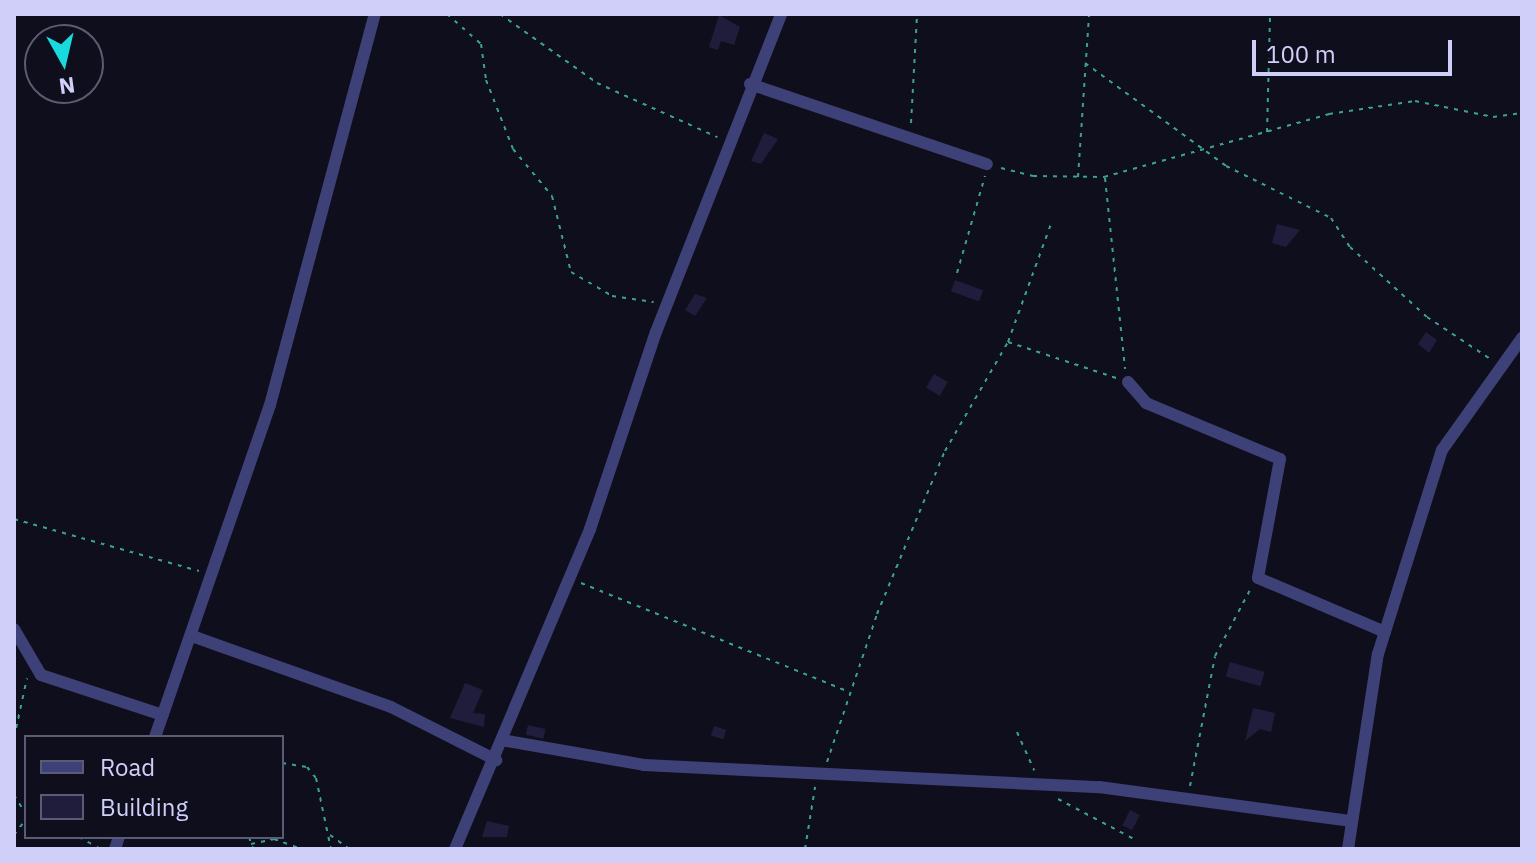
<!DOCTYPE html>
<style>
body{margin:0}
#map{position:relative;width:1536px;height:863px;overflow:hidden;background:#0f0e1d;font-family:"IBM Plex Sans",sans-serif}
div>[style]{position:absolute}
.building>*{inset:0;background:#201c3b;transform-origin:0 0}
.path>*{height:2px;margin-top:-1px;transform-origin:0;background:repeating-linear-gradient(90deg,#3aa292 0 4px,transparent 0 10px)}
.minor>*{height:12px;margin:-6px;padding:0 6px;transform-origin:6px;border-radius:6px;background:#3e4177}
span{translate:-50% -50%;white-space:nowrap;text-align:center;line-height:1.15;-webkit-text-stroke:7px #0f0e1d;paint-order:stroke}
.frame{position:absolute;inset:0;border:16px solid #d0cffa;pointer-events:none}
.legend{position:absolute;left:24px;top:735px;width:260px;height:104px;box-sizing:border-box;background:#0f0e1d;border:2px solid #5c5b75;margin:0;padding:10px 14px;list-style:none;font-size:24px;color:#d0cffa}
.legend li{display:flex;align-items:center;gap:16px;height:40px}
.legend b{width:40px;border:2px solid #5c5b75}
.north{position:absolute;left:24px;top:24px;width:80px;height:80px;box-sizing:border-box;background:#0f0e1d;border:2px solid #5c5b75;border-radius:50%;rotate:172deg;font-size:22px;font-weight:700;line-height:32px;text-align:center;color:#d0cffa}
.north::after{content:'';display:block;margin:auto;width:28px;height:36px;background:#19dadc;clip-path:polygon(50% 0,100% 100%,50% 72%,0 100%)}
.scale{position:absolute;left:1252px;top:40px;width:200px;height:36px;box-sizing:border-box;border:4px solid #d0cffa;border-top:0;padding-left:10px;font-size:24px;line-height:28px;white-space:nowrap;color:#d0cffa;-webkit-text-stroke:6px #0f0e1d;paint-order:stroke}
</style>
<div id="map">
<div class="building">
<div style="clip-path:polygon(719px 15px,740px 27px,734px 45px,721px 41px,718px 50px,709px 47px)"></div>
<div style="clip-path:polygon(764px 133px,778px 139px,761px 164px,751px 161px)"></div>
<div style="clip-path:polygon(1277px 224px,1300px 230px,1286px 247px,1272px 243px)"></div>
<div style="left:955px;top:280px;width:30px;height:12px;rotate:20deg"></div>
<div style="clip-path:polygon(695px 294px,707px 298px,695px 316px,685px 310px)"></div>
<div style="clip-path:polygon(1426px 332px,1437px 340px,1429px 353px,1418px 344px)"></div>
<div style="left:934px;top:374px;width:16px;height:16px;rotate:30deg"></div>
<div style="left:1230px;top:662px;width:36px;height:15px;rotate:16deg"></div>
<div style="clip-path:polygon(465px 683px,483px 690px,473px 713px,485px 714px,484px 727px,450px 718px)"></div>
<div style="clip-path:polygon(1253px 708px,1275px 713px,1271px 732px,1260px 729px,1245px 741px)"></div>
<div style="left:528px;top:725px;width:18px;height:10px;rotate:13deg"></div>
<div style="left:714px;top:726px;width:13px;height:10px;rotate:18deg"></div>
<div style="left:1130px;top:810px;width:11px;height:17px;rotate:27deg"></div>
<div style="clip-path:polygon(487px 821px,509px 826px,507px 837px,482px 837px)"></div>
</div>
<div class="path">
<div style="left:447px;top:14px;width:45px;rotate:41.4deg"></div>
<div style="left:481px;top:44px;width:36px;rotate:82deg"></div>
<div style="left:486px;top:80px;width:74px;rotate:68.6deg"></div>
<div style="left:513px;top:149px;width:61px;rotate:50.3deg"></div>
<div style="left:552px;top:196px;width:78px;rotate:76deg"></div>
<div style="left:571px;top:272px;width:48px;rotate:30.3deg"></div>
<div style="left:612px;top:296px;width:42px;rotate:8.1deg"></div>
<div style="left:500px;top:14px;width:119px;rotate:35.4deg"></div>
<div style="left:597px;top:83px;width:132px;rotate:24.2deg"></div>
<div style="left:1085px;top:63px;width:175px;rotate:36.1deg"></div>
<div style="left:1226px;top:166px;width:117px;rotate:26.3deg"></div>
<div style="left:1331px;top:218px;width:35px;rotate:57deg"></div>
<div style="left:1350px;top:247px;width:104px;rotate:42.3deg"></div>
<div style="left:1427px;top:317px;width:78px;rotate:33.5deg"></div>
<div style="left:911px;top:123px;width:109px;rotate:-86.8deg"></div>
<div style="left:1267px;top:132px;width:118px;rotate:-88.5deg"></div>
<div style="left:1001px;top:168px;width:33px;rotate:14deg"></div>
<div style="left:1033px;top:176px;width:71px;rotate:0.8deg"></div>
<div style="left:1104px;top:177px;width:234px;rotate:-15.6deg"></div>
<div style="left:1329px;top:114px;width:87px;rotate:-8.6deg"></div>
<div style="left:1415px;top:101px;width:80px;rotate:11.6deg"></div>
<div style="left:1493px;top:117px;width:29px;rotate:-8deg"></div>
<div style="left:1078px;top:177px;width:163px;rotate:-86.1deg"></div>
<div style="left:1105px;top:178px;width:192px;rotate:84deg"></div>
<div style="left:957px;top:273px;width:101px;rotate:-73.9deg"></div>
<div style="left:1008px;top:342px;width:114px;rotate:18.4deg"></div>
<div style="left:14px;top:519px;width:192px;rotate:15.7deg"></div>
<div style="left:581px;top:583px;width:289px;rotate:22.1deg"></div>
<div style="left:1017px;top:732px;width:42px;rotate:65.9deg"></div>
<div style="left:14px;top:738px;width:61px;rotate:-77.8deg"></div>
<div style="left:827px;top:762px;width:156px;rotate:-71.3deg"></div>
<div style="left:877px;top:614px;width:177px;rotate:-67.4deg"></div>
<div style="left:945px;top:451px;width:126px;rotate:-60deg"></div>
<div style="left:1008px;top:342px;width:126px;rotate:-70deg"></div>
<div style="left:282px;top:763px;width:25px;rotate:9deg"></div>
<div style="left:307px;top:767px;width:14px;rotate:51deg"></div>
<div style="left:316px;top:778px;width:73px;rotate:78.1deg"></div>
<div style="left:1190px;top:786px;width:132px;rotate:-79.1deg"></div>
<div style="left:1215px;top:656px;width:77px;rotate:-62.1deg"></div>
<div style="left:14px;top:795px;width:22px;rotate:58deg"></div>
<div style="left:1058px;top:799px;width:86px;rotate:27.8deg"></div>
<div style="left:14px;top:835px;width:20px;rotate:-53deg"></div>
<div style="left:330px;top:835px;width:24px;rotate:36deg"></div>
<div style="left:79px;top:837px;width:25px;rotate:29deg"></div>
<div style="left:249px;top:837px;width:13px;rotate:72deg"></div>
<div style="left:251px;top:844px;width:24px;rotate:-12deg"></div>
<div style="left:274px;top:839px;width:29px;rotate:20deg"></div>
<div style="left:805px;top:849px;width:63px;rotate:-80.8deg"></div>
</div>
<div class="minor">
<div style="left:750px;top:84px;width:250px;rotate:18.7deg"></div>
<div style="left:1128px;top:382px;width:28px;rotate:49deg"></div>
<div style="left:1146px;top:403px;width:145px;rotate:22.7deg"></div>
<div style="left:1280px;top:459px;width:121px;rotate:100.5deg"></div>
<div style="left:1258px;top:578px;width:138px;rotate:23deg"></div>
<div style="left:14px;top:629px;width:53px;rotate:59.6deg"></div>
<div style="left:41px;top:675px;width:128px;rotate:18.2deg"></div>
<div style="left:192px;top:636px;width:211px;rotate:19.6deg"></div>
<div style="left:391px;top:707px;width:118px;rotate:26.8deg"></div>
<div style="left:155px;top:737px;width:351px;rotate:-70.9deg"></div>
<div style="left:270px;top:405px;width:405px;rotate:-75deg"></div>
<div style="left:507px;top:741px;width:139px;rotate:9.9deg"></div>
<div style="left:644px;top:765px;width:456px;rotate:2.8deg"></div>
<div style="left:1099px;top:787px;width:255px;rotate:7.7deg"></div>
<div style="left:115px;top:849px;width:13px;rotate:-72deg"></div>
<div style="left:455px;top:849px;width:347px;rotate:-67.1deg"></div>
<div style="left:590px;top:529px;width:208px;rotate:-71.5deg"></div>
<div style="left:656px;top:332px;width:342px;rotate:-68.5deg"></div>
<div style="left:1348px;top:849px;width:197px;rotate:-81.3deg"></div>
<div style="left:1378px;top:654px;width:214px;rotate:-72.6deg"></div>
<div style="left:1442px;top:450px;width:138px;rotate:-54.5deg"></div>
</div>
<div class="frame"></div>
<ul class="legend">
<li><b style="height:10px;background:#3e4177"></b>Road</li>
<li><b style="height:22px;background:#201c3b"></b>Building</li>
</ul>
<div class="north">N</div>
<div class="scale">100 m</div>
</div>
